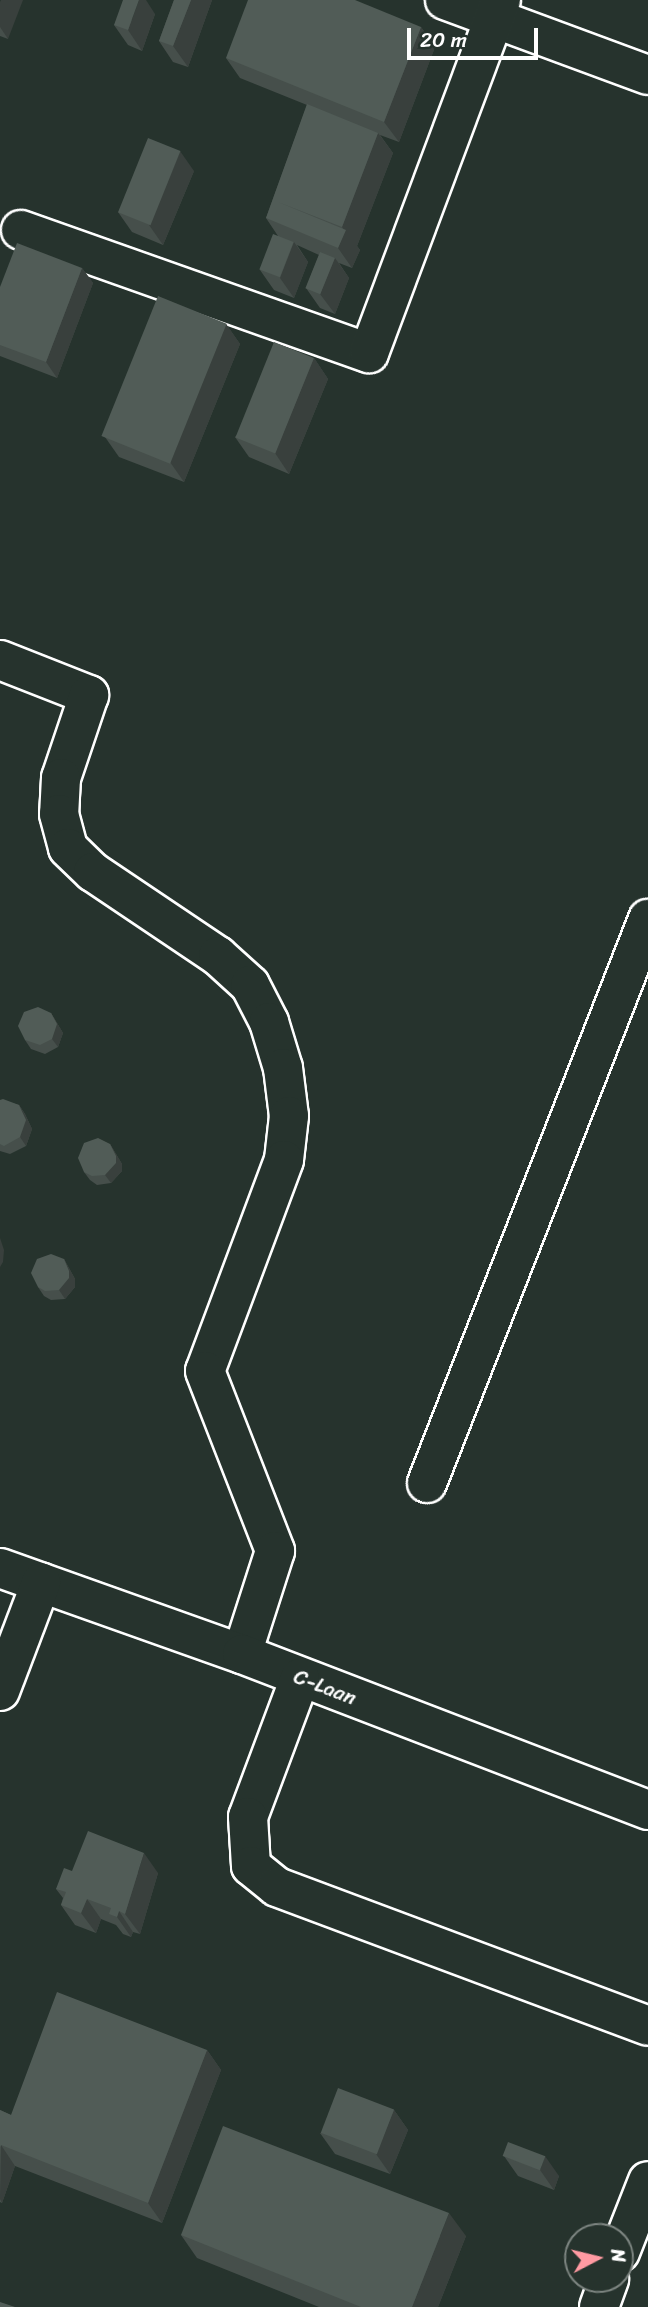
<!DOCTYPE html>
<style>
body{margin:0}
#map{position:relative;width:648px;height:2307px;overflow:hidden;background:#26332d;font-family:Sriracha,sans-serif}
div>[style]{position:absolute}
.roads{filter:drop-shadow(2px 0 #fff) drop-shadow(-2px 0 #fff) drop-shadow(0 2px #fff) drop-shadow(0 -2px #fff)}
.minor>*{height:38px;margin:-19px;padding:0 19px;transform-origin:19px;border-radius:19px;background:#26332d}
.wall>*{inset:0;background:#464f4b}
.shaded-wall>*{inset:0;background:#39403d}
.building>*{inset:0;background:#515c57;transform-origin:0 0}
span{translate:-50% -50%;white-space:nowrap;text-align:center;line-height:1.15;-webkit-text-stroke:5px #26332d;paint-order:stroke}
.street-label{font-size:21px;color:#fff}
.north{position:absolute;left:564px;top:2223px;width:70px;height:70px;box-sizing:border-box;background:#26332d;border:2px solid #7d8581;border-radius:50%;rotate:83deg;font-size:19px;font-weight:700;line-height:28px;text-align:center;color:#fff}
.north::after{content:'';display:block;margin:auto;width:24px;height:32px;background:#ff9aa2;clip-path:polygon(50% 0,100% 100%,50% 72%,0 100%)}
.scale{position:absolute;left:407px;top:28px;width:131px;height:32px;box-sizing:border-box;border:4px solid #fff;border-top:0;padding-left:9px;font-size:21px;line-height:24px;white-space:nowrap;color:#fff;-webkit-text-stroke:5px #26332d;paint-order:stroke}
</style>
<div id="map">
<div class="roads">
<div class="minor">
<div style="left:445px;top:0;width:216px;rotate:20.3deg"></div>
<div style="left:21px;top:230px;width:369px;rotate:19.5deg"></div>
<div style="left:369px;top:353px;width:377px;rotate:-69.5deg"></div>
<div style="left:0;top:660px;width:96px;rotate:21.5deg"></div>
<div style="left:89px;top:695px;width:88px;rotate:108.6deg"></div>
<div style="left:61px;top:778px;width:36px;rotate:93deg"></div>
<div style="left:59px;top:814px;width:35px;rotate:75deg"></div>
<div style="left:68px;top:848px;width:35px;rotate:44deg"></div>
<div style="left:93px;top:872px;width:151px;rotate:33.9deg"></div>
<div style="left:218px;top:956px;width:43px;rotate:42.2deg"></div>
<div style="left:250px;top:985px;width:42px;rotate:62.8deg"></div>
<div style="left:269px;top:1022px;width:48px;rotate:73.1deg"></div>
<div style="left:283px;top:1068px;width:48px;rotate:82.9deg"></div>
<div style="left:289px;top:1116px;width:44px;rotate:96.5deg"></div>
<div style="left:284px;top:1160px;width:225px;rotate:110.5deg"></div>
<div style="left:205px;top:1371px;width:193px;rotate:68.7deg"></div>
<div style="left:275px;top:1551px;width:108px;rotate:107.8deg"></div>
<div style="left:427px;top:1483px;width:606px;rotate:-68.6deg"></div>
<div style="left:0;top:1568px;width:257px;rotate:19.6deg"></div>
<div style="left:242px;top:1654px;width:435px;rotate:21deg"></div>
<div style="left:300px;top:1678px;width:148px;rotate:110.5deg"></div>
<div style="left:248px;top:1817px;width:49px;rotate:86.5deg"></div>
<div style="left:251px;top:1866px;width:33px;rotate:39deg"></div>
<div style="left:277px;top:1887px;width:396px;rotate:20.5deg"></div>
<div style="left:0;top:1691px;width:116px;rotate:-69.2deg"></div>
<div style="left:620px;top:2252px;width:76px;rotate:-68.5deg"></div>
<div style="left:599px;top:2307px;width:30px;rotate:-70deg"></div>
</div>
</div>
<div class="wall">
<div style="clip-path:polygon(0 0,8px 39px,0 36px)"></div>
<div style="clip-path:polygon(174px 0,212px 0,188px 67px,173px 62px,159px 41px)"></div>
<div style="clip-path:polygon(155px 14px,142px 51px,128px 45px,114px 25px)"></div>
<div style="clip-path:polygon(421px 27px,435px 47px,399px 142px,380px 135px,393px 153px,357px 246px,360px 250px,352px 268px,339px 263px,349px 278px,335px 314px,320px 308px,306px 288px,319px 255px,297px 245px,308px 262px,294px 298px,274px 290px,260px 270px,278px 236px,266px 218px,307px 105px,240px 78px,226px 58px)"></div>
<div style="clip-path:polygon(194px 171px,163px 245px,132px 232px,118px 212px)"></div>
<div style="clip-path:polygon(82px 268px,93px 283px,57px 378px,0 356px,0 287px)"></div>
<div style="clip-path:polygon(226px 324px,240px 344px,184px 482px,119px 457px,105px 437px)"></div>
<div style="clip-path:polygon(314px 358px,328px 379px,289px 474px,249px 457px,235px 437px)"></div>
<div style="clip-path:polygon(51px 1013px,63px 1033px,58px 1047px,45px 1054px,31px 1049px,25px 1040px)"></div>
<div style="clip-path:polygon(0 1100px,19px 1105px,25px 1114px,32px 1129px,26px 1146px,10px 1154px,0 1151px)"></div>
<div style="clip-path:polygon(110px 1144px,122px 1164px,122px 1171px,111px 1183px,97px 1185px,90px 1180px,84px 1172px)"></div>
<div style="clip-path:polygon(64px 1259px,75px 1279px,75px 1287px,65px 1299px,51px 1300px,44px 1296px,38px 1287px)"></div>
<div style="clip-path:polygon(72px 1871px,158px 1873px,140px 1934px,133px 1932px,131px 1937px,123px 1934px,116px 1925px,101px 1919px,96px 1933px,75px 1925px,61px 1905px,63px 1898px,56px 1889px)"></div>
<div style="clip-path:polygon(207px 2050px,221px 2070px,162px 2223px,15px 2166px,2px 2203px,0 2202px,0 2110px,11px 2115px)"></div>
<div style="clip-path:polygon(394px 2110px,408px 2130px,390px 2174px,335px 2154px,320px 2133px)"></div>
<div style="clip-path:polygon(504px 2156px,559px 2176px,554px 2190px,518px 2176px)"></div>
<div style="clip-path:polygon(181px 2235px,466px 2236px,438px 2307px,319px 2307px,197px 2258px)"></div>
</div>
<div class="shaded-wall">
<div style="clip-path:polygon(1px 0,23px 0,8px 39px,0 27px,0 3px)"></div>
<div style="clip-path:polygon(139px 0,146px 0,155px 14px,142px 51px,128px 30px)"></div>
<div style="clip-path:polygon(191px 0,212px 0,188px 67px,173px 46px)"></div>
<div style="clip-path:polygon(421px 27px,435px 47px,399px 142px,384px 122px)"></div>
<div style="clip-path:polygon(378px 133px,393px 153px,357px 246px,360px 250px,352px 268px,338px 248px,345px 231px,342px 227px)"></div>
<div style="clip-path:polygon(180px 151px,194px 171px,163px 245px,149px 225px)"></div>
<div style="clip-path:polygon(294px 242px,308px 262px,294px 298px,280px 278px)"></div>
<div style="clip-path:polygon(335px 258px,349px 278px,335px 314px,320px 294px)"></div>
<div style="clip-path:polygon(82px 268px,93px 283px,57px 378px,46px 362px)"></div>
<div style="clip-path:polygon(226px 324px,240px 344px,184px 482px,170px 462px)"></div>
<div style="clip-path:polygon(314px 358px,328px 379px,289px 474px,275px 453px)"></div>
<div style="clip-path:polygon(51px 1013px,63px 1033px,58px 1047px,52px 1039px)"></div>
<div style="clip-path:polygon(19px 1105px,25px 1114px,32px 1129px,26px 1146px,20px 1137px)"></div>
<div style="clip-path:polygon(110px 1144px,122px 1164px,122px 1171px,111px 1183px,105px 1175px)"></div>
<div style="clip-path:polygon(0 1238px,4px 1250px,3px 1262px,0 1267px)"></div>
<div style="clip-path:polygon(64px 1259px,75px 1279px,75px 1287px,65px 1299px,59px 1290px)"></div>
<div style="clip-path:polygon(144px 1853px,158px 1873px,140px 1934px,125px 1914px)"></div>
<div style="clip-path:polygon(87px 1899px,101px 1919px,96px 1933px,81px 1913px)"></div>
<div style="clip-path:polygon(119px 1911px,133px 1932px,131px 1937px,117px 1917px)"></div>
<div style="clip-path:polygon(207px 2050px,221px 2070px,162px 2223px,148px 2203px)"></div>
<div style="clip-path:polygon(394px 2110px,408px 2130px,390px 2174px,376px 2154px)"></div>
<div style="clip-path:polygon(1px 2145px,15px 2166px,2px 2203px,0 2199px)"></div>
<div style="clip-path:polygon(545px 2156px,559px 2176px,554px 2190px,540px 2170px)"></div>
<div style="clip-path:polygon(449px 2213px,466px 2236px,438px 2307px,412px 2307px)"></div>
</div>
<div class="building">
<div style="clip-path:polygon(123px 0,139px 0,128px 30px,114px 25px)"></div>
<div style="clip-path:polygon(174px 0,191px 0,173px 46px,159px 41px)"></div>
<div style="clip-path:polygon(248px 0,355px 0,421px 27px,384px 122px,226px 58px)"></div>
<div style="clip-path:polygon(307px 104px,378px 133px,342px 227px,278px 202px,346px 230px,338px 248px,266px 218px)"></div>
<div style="left:148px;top:138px;width:35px;height:80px;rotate:22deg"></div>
<div style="left:273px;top:234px;width:22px;height:38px;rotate:21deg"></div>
<div style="clip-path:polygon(17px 243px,82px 268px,46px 362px,0 345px,0 287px)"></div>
<div style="left:320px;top:252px;width:16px;height:39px;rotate:22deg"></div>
<div style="left:158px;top:296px;width:74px;height:151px;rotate:22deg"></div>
<div style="left:274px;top:342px;width:43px;height:103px;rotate:22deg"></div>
<div style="clip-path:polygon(38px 1007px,51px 1013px,57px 1024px,52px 1039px,40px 1045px,25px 1040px,18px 1026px,24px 1012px)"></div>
<div style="clip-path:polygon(3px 1099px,19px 1105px,26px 1120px,20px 1137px,4px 1146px,0 1144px,0 1100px)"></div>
<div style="clip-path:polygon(98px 1138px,110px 1144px,116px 1156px,116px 1163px,105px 1175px,92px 1176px,84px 1172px,78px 1158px,84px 1143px)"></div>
<div style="clip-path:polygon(51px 1254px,64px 1259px,69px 1271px,69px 1278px,59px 1290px,45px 1291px,38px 1287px,31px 1273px,37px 1259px)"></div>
<div style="clip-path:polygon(88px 1831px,144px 1853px,125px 1914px,119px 1911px,117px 1917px,109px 1914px,111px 1908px,87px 1899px,81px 1913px,61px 1905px,66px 1892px,56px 1889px,64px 1868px,72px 1871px)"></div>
<div style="clip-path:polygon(57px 1992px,207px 2050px,148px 2203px,1px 2145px,0 2147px,0 2110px,11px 2115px)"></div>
<div style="left:338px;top:2088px;width:60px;height:48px;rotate:21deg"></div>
<div style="clip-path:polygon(223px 2126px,449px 2213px,412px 2307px,361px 2307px,181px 2235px)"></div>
<div style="left:508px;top:2142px;width:40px;height:15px;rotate:21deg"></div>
<div style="clip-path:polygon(0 2302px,15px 2307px,0 2307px)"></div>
</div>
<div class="street-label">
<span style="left:325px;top:1687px;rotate:21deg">C-Laan</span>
</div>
<div class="north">N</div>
<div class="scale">20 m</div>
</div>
